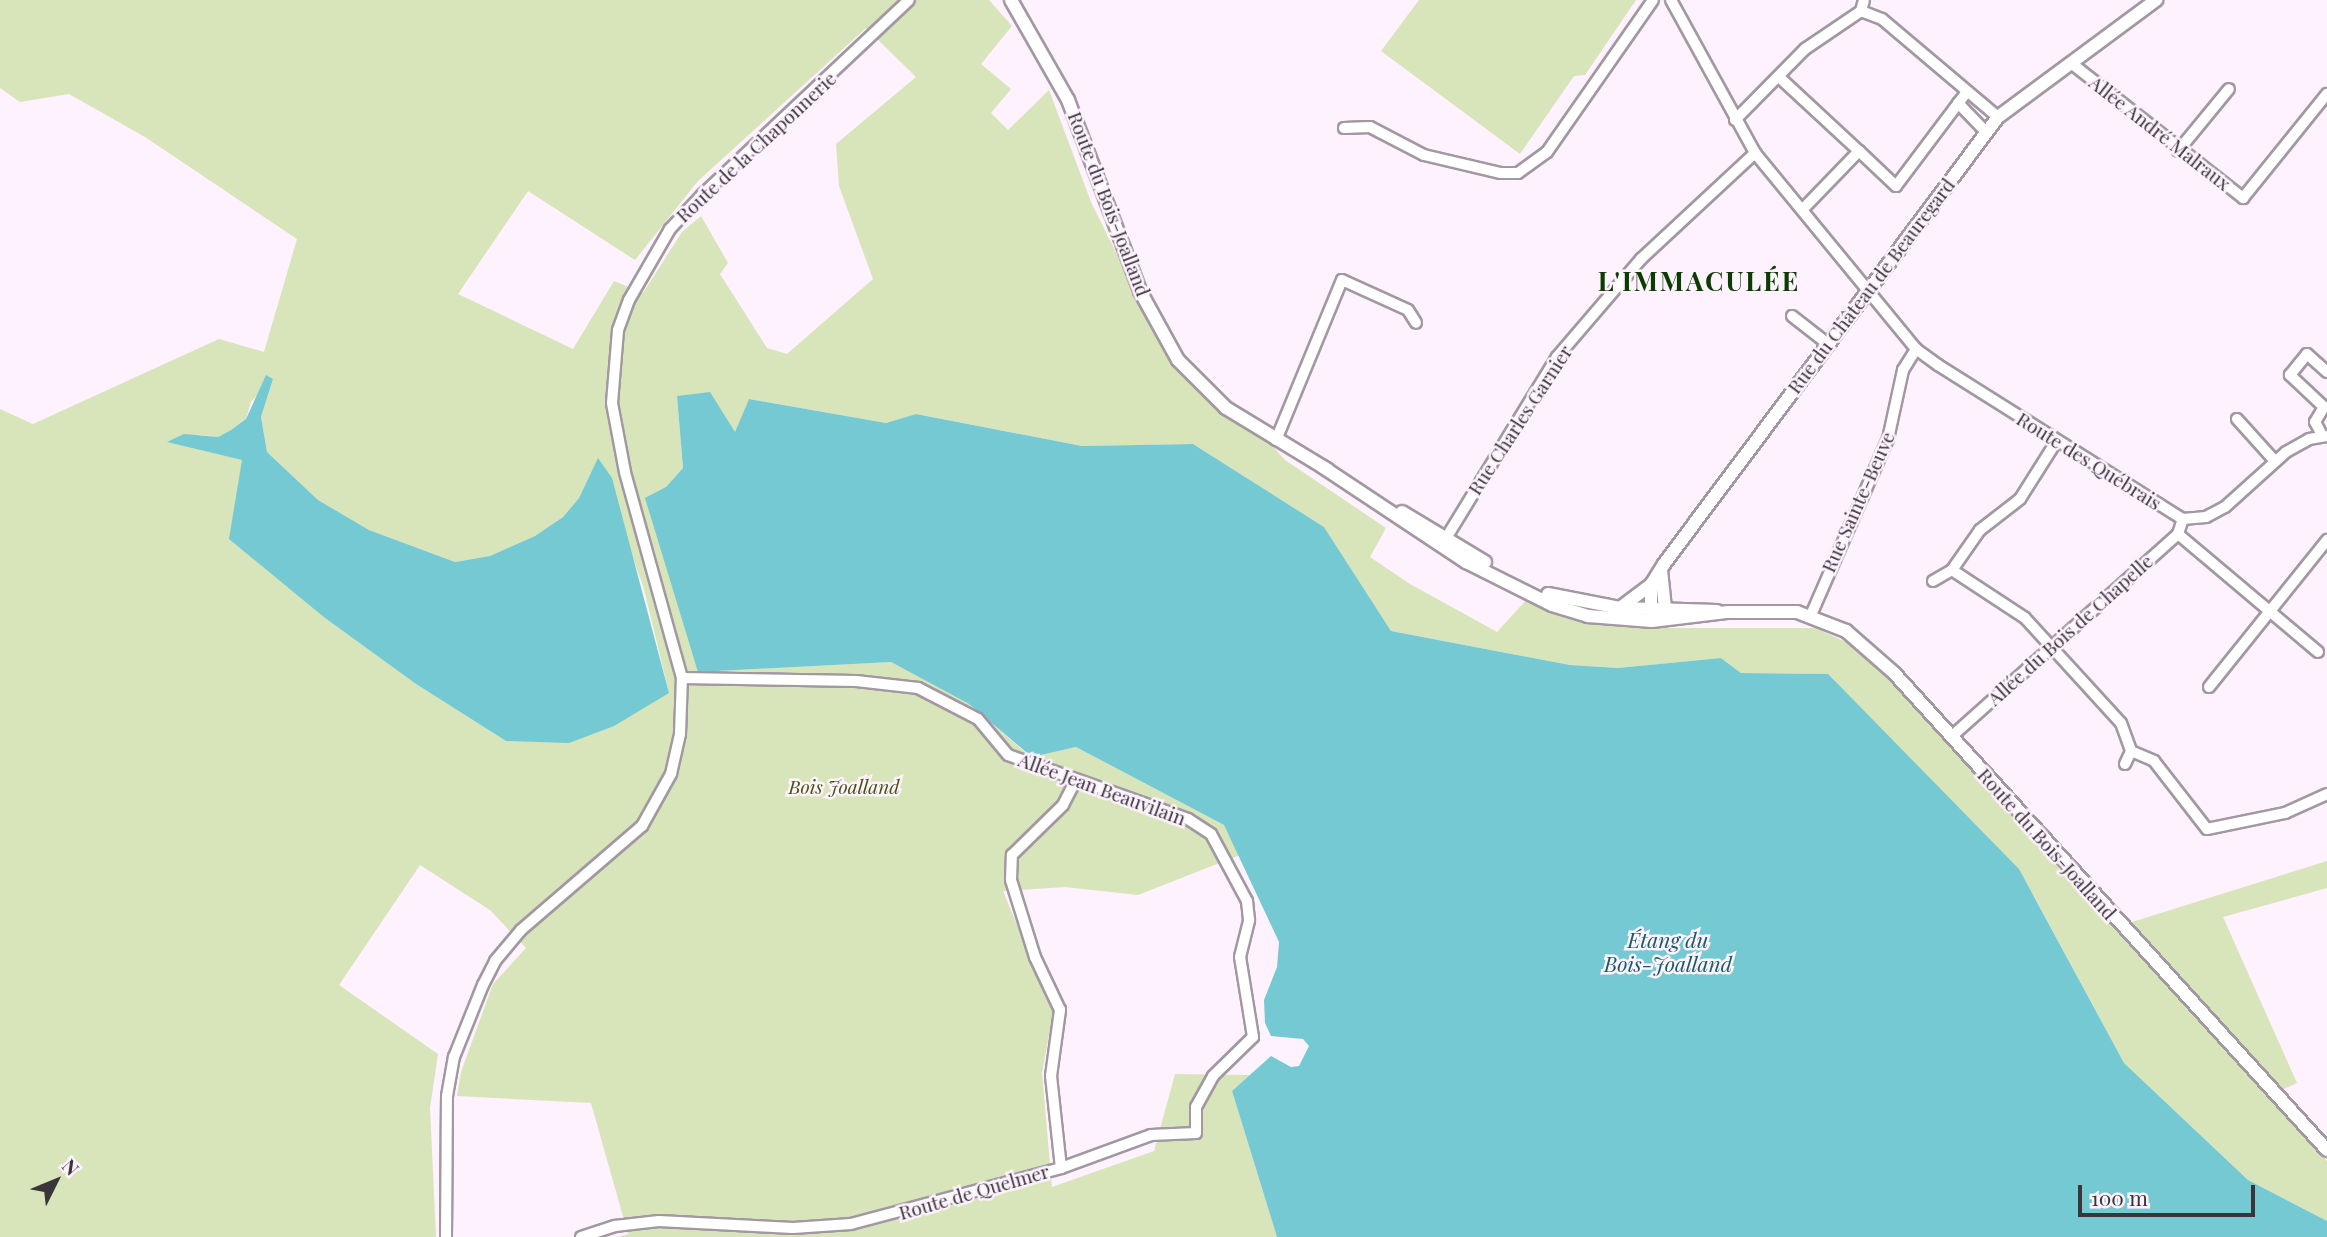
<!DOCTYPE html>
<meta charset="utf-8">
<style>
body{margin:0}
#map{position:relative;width:2327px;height:1237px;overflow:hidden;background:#fdf2fd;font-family:"Playfair Display",serif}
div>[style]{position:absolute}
.green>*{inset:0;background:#d8e4b9}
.water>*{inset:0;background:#74c9d3}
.roads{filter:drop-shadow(2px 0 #a298a2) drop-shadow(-2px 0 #a298a2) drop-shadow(0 2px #a298a2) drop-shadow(0 -2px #a298a2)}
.minor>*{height:10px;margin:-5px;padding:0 5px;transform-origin:5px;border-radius:5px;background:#fff}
.tertiary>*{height:12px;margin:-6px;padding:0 6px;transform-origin:6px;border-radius:6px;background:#fff}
span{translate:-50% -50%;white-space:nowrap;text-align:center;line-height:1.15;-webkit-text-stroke:5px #fdf2fd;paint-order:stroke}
.street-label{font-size:19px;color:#393539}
.park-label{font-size:19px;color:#46530f;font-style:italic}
.water-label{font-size:21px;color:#135c64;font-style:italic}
.district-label{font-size:26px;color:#0b3c02;font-weight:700;letter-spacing:2px}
.north{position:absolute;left:21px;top:1146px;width:70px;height:70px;-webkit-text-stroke:5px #fdf2fd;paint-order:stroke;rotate:47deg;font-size:19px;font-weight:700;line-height:28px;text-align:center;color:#393539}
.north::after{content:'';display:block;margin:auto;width:24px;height:32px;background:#393539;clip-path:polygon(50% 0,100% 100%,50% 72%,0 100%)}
.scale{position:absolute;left:2078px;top:1185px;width:177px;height:32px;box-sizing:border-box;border:4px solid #393539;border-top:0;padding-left:9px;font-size:21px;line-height:24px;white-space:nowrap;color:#393539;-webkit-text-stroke:5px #fdf2fd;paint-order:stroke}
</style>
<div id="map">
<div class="green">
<div style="clip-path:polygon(evenodd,0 0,989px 0,1012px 26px,981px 64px,1011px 89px,991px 113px,1008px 130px,1049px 90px,1091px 202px,1167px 356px,1184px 378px,1262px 434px,1285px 460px,1386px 528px,1370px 557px,1410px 584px,1497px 632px,1530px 596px,1576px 619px,1632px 628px,1815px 628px,1857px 647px,1906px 694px,2113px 928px,2327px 861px,2327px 888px,2223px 917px,2297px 1083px,2268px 1096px,2327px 1161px,2327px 1221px,2248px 1180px,2124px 1063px,2034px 896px,1828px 674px,1741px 673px,1721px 658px,1618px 668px,1570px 665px,1391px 631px,1324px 527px,1193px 444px,1082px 446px,916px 414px,886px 423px,749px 399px,735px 433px,677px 396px,683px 468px,666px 487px,698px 672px,891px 662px,969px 704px,1031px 757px,1076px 747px,1224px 825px,1240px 855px,1138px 895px,1065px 887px,1003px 891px,1053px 1013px,1042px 1073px,1052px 1187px,1154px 1151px,1175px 1074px,1250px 1075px,1232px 1091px,1277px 1237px,618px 1237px,628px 1234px,591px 1103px,457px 1096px,461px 1072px,493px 984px,526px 948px,490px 910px,420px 865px,339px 985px,438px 1054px,430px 1108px,436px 1237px,0 1237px,0 409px,33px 424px,219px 339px,264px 352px,297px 239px,145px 137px,69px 94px,20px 102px,0 88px,0 0,866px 28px,916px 77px,836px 144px,839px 186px,873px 279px,787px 354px,767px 348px,720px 274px,728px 263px,701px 216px,682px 232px,643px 293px,614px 281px,573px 349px,458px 294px,528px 191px,635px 260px,698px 181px,866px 28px,0 0,273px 379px,261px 417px,267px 452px,318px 500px,369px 530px,455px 562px,490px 556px,535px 536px,563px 517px,579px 498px,598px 459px,644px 589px,669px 693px,506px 741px,416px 684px,325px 618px,243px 460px,168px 442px,201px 435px,218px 437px,231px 430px,246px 419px,251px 402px,273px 379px)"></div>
<div style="clip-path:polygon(1419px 0,1636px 0,1585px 75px,1574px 76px,1520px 154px,1381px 51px)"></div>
</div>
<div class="water">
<div style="clip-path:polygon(266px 375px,273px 379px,261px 417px,267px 452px,318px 500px,369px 530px,455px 562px,490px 556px,535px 536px,563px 517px,579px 498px,598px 458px,612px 478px,669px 693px,614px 726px,569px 743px,506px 741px,416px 684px,325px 618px,229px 539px,242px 460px,167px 442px,184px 434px,218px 437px,231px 430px,246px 419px)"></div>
<div style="clip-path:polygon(710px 392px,735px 432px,749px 399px,886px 423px,916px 414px,1082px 446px,1193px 444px,1324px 527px,1391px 631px,1570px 665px,1618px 668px,1721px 658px,1741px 673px,1828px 674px,2019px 869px,2124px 1063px,2248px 1180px,2327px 1221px,2327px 1237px,1277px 1237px,1232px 1091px,1271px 1056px,1291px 1067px,1299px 1066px,1309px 1046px,1303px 1039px,1271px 1036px,1265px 1023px,1264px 1000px,1277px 967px,1279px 942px,1224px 825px,1076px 747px,1032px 757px,969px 704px,891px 662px,698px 672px,645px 498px,666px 487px,683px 468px,677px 396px)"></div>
</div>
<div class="roads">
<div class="minor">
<div style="left:1671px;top:0;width:175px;rotate:61.2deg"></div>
<div style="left:1755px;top:153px;width:254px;rotate:50.6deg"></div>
<div style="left:1916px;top:349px;width:27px;rotate:36deg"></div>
<div style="left:1938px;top:365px;width:289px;rotate:32.2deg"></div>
<div style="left:2183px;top:519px;width:23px;rotate:-5deg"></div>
<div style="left:2206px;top:517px;width:21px;rotate:-28deg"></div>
<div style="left:2225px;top:507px;width:82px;rotate:-42deg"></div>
<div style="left:2286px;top:452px;width:26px;rotate:-29deg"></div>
<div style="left:2309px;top:439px;width:18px;rotate:-9deg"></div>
<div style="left:1861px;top:11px;width:11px;rotate:-75deg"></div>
<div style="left:2071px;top:63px;width:219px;rotate:38.1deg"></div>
<div style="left:2243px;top:198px;width:134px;rotate:-51.1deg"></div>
<div style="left:1779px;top:77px;width:109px;rotate:42.8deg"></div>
<div style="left:1859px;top:151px;width:82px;rotate:134deg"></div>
<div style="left:1958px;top:103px;width:40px;rotate:46deg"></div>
<div style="left:1735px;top:120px;width:100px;rotate:-45.4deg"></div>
<div style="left:1805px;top:49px;width:68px;rotate:-34.2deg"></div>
<div style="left:1861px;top:11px;width:22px;rotate:21deg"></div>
<div style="left:1882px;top:19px;width:152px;rotate:40.2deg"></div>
<div style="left:1344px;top:128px;width:26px;rotate:-2deg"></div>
<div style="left:1370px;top:127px;width:61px;rotate:27.4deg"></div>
<div style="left:1424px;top:155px;width:79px;rotate:13.2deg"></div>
<div style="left:1501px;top:173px;width:17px"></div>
<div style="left:1518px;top:173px;width:36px;rotate:-36deg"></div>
<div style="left:1547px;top:152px;width:185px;rotate:-55.1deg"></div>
<div style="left:1859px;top:151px;width:51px;rotate:43.4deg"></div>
<div style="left:1896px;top:186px;width:116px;rotate:-53deg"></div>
<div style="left:2178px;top:151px;width:80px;rotate:-50.6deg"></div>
<div style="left:1792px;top:316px;width:46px;rotate:37.9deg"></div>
<div style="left:2237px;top:419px;width:57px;rotate:47.9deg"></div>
<div style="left:2322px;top:435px;width:15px;rotate:-118deg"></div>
<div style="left:2315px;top:422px;width:17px;rotate:-59deg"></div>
<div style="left:2324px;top:407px;width:47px;rotate:-136.7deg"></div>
<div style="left:2290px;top:375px;width:27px;rotate:-51deg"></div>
<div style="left:2307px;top:354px;width:27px;rotate:42deg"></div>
<div style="left:1276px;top:440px;width:173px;rotate:-67.6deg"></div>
<div style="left:1342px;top:280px;width:72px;rotate:24.4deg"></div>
<div style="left:1408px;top:310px;width:15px;rotate:58deg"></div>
<div style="left:2056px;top:442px;width:67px;rotate:122.3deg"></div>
<div style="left:2020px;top:499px;width:51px;rotate:142.2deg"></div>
<div style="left:1980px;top:530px;width:49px;rotate:125deg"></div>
<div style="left:1952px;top:570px;width:87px;rotate:33.3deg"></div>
<div style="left:2025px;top:618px;width:142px;rotate:47.6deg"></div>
<div style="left:2121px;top:723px;width:30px;rotate:70deg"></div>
<div style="left:2131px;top:751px;width:25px;rotate:23deg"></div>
<div style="left:2154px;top:761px;width:86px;rotate:52.1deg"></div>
<div style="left:2207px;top:829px;width:80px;rotate:-11.6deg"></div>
<div style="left:2285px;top:813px;width:46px;rotate:-24.3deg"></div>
<div style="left:2178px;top:534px;width:183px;rotate:40.1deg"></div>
<div style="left:1443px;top:543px;width:218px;rotate:-58.5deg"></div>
<div style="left:1557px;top:357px;width:129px;rotate:-49.4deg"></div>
<div style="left:1641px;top:259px;width:156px;rotate:-42.9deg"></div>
<div style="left:1933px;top:581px;width:22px;rotate:-30deg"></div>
<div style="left:1811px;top:615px;width:192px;rotate:-66.4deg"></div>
<div style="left:1888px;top:439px;width:71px;rotate:-77.7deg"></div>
<div style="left:1903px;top:370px;width:25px;rotate:-58deg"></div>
<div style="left:2209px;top:687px;width:189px;rotate:-51.2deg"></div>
<div style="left:1951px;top:737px;width:305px;rotate:-41.8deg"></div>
<div style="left:2178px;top:534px;width:16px;rotate:-72deg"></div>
<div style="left:2125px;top:764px;width:14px;rotate:-65deg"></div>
<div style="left:1061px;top:1168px;width:93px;rotate:-96.2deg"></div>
<div style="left:1051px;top:1076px;width:67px;rotate:-82.2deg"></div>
<div style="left:1060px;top:1010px;width:59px;rotate:-115.3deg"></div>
<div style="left:1035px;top:957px;width:81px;rotate:-107.3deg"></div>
<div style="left:1011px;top:880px;width:25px;rotate:-88deg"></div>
<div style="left:1012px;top:855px;width:71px;rotate:-44.4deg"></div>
<div style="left:1063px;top:805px;width:27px;rotate:-63deg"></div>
<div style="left:446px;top:1237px;width:141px;rotate:-89.6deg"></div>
<div style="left:447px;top:1096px;width:40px;rotate:-80deg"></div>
<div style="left:454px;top:1057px;width:78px;rotate:-68.1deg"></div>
<div style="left:483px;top:985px;width:27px;rotate:-63deg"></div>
<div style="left:495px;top:961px;width:40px;rotate:-50deg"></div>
<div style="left:521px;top:930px;width:160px;rotate:-40.7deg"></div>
<div style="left:642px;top:826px;width:60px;rotate:-60.9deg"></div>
<div style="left:671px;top:774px;width:41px;rotate:-77.3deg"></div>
<div style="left:680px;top:734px;width:56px;rotate:-88deg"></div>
<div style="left:682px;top:678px;width:214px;rotate:-105.5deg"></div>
<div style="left:625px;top:472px;width:70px;rotate:-100.7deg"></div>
<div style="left:612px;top:403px;width:73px;rotate:-85.3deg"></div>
<div style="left:618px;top:330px;width:32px;rotate:-70deg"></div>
<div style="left:629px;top:300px;width:82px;rotate:-60deg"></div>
<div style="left:670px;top:229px;width:47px;rotate:-46.7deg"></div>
<div style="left:702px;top:195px;width:284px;rotate:-43.3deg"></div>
<div style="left:581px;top:1237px;width:36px;rotate:-18deg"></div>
<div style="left:615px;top:1226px;width:44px;rotate:-6.5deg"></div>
<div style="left:659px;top:1221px;width:134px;rotate:3deg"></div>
<div style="left:793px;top:1228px;width:58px;rotate:-3.9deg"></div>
<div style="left:851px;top:1224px;width:217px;rotate:-14.9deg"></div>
<div style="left:1061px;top:1168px;width:96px;rotate:-20.1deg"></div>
<div style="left:1151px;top:1135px;width:45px;rotate:-2.5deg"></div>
<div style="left:1196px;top:1133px;width:26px;rotate:-90deg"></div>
<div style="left:1196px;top:1107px;width:35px;rotate:-61deg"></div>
<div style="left:1213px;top:1076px;width:56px;rotate:-44.3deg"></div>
<div style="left:1253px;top:1037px;width:81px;rotate:-99.2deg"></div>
<div style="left:1240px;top:957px;width:38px;rotate:-76deg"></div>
<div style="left:1249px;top:920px;width:19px;rotate:-96deg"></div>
<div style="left:1247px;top:901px;width:76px;rotate:-118.2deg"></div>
<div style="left:1211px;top:834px;width:27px;rotate:-147deg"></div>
<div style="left:1188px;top:819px;width:191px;rotate:-160.4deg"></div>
<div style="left:1008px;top:755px;width:47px;rotate:-129.8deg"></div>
<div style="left:978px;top:719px;width:68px;rotate:-152.7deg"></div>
<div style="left:918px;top:688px;width:62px;rotate:-173.6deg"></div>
<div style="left:856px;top:681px;width:174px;rotate:-179deg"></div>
</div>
<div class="tertiary">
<div style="left:1011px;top:0;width:115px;rotate:60.3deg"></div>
<div style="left:1068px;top:100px;width:204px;rotate:69.3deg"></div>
<div style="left:1140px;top:291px;width:79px;rotate:61.2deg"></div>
<div style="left:1178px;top:360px;width:68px;rotate:45deg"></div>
<div style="left:1226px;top:408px;width:119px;rotate:31.3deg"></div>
<div style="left:1323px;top:467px;width:172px;rotate:33.6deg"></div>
<div style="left:1466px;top:562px;width:96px;rotate:26.6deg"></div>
<div style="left:1552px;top:605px;width:38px;rotate:17deg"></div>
<div style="left:1588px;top:616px;width:64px;rotate:4.5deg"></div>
<div style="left:1652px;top:621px;width:77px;rotate:-6.8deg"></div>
<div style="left:1728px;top:612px;width:69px"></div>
<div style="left:1797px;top:612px;width:53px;rotate:21.2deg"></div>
<div style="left:1846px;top:631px;width:64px;rotate:41.2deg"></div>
<div style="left:1894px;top:673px;width:644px;rotate:47.77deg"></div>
<div style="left:1402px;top:512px;width:97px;rotate:31.1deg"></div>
<div style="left:1548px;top:594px;width:73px;rotate:11deg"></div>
<div style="left:1620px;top:608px;width:97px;rotate:1.8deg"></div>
<div style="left:1620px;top:608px;width:39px;rotate:-37deg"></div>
<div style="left:1660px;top:615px;width:9px;rotate:-54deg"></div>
<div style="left:1665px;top:608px;width:36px;rotate:-96deg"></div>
<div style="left:1651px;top:616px;width:31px;rotate:-90deg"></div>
<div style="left:1651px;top:585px;width:25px;rotate:-58deg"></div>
<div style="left:1664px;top:564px;width:558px;rotate:-53.23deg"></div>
<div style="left:1998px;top:117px;width:197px;rotate:-36.5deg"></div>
</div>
</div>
<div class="street-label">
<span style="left:2160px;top:133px;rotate:38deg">Allée André Malraux</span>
<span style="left:756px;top:147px;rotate:-43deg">Route de la Chaponnerie</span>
<span style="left:1109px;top:204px;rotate:69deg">Route du Bois-Joalland</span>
<span style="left:1871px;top:286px;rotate:-53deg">Rue du Château de Beauregard</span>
<span style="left:1520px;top:420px;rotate:-57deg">Rue Charles Garnier</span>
<span style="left:2089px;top:461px;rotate:32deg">Route des Québrais</span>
<span style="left:1858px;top:502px;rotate:-66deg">Rue Sainte-Beuve</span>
<span style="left:2070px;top:630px;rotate:-42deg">Allée du Bois de Chapelle</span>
<span style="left:1102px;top:789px;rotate:20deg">Allée Jean Beauvilain</span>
<span style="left:2047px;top:844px;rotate:48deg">Route du Bois-Joalland</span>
<span style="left:974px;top:1192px;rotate:-16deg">Route de Quelmer</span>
</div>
<div class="park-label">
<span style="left:844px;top:787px">Bois Joalland</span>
</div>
<div class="water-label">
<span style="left:1668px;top:951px">Étang du<br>Bois-Joalland</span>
</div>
<div class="district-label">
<span style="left:1699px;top:281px">L'IMMACULÉE</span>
</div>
<div class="north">N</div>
<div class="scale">100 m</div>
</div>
